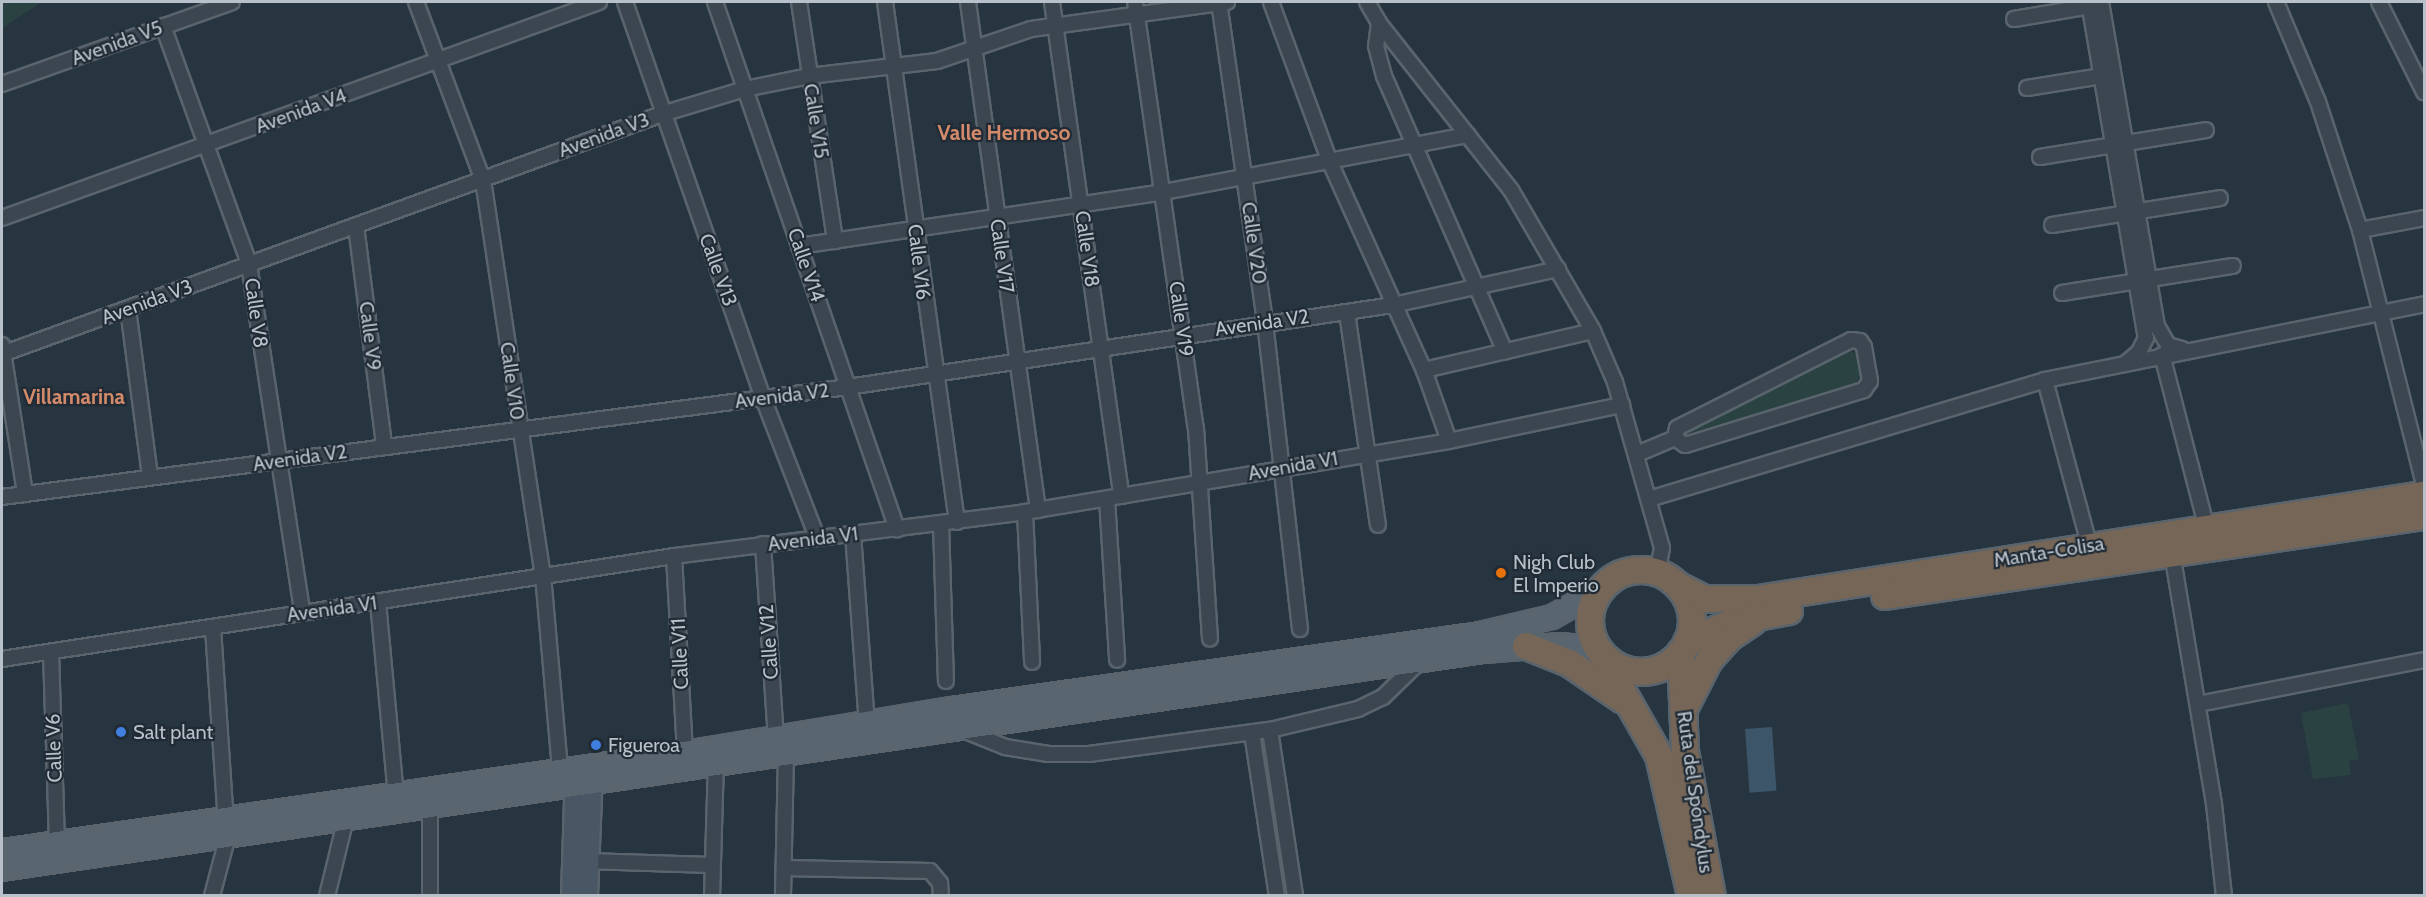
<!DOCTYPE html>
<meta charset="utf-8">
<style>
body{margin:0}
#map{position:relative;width:2426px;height:897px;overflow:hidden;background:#273540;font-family:Cabin,sans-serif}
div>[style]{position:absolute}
.green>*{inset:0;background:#2a4342}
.water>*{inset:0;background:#3d5568;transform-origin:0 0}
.roads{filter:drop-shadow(2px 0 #59646d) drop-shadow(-2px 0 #59646d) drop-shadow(0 2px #59646d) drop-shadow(0 -2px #59646d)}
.street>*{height:14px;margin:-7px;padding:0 7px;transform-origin:7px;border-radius:7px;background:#3b4650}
.secondary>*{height:20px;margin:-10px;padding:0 10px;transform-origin:10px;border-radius:10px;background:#495663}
.primary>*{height:22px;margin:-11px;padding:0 11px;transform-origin:11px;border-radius:11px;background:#596670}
.highway>*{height:26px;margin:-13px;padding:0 13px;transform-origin:13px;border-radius:13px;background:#766658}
.highway>.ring{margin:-13px;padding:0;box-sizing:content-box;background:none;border:26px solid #766658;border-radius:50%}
.dots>*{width:16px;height:16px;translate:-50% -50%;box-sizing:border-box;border:3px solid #202b35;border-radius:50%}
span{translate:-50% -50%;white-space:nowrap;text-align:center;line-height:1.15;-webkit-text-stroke:4.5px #202b35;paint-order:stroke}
.street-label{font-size:20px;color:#b8c1ca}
.poi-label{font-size:20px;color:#b8c1ca}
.left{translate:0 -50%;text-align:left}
.neighbourhood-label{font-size:21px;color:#d28a6b;font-weight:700}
.frame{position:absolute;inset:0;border:3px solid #b8c1ca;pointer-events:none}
</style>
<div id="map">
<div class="green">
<div style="clip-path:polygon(2px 2px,42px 2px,2px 28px)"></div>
<div style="clip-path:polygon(1846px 350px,1858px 354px,1861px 375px,1855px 384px,1684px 435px)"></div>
<div style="clip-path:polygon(2348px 703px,2359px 759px,2349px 761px,2351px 775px,2313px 779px,2301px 713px)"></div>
</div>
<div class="water">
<div style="left:1772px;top:727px;width:64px;height:27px;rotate:86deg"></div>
</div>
<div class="roads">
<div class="street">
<div style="left:416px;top:2px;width:190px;rotate:69.4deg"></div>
<div style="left:483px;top:180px;width:400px;rotate:81.4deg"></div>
<div style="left:543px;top:575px;width:196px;rotate:85deg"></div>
<div style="left:625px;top:2px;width:419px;rotate:70.8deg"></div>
<div style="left:763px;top:398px;width:149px;rotate:68.8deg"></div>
<div style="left:715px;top:2px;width:558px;rotate:70.95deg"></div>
<div style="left:799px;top:2px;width:242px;rotate:81.4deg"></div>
<div style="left:885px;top:2px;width:525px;rotate:82.12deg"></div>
<div style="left:968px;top:2px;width:513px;rotate:82.15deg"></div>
<div style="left:1052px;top:2px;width:499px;rotate:82deg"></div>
<div style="left:1135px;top:2px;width:430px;rotate:81.9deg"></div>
<div style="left:1196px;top:428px;width:211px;rotate:86.2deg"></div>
<div style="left:1219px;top:2px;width:323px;rotate:81.8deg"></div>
<div style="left:1265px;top:322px;width:309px;rotate:83.5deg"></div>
<div style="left:1271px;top:2px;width:168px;rotate:69.8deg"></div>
<div style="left:1329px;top:160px;width:230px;rotate:65.7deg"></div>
<div style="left:1424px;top:370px;width:75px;rotate:70.6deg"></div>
<div style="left:1367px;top:2px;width:24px;rotate:60deg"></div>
<div style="left:1379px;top:23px;width:213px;rotate:51.7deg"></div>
<div style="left:1511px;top:190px;width:163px;rotate:59.8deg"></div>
<div style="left:1593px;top:331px;width:56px;rotate:66.7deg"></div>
<div style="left:1615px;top:382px;width:173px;rotate:74.2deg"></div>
<div style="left:1662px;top:548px;width:25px;rotate:101deg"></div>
<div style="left:2089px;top:2px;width:341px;rotate:80.4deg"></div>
<div style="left:2146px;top:338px;width:16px;rotate:117deg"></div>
<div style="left:2139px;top:352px;width:16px;rotate:140deg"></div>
<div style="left:2101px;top:2px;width:329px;rotate:80.2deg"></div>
<div style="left:2157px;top:326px;width:22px;rotate:60deg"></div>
<div style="left:2168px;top:345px;width:15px;rotate:16deg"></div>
<div style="left:2276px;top:2px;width:108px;rotate:67.2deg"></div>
<div style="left:2318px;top:102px;width:135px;rotate:71.8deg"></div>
<div style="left:2360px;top:230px;width:263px;rotate:75.9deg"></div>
<div style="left:2379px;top:2px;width:101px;rotate:63.4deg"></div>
<div style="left:2014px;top:19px;width:85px;rotate:-9.5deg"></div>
<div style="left:1379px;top:23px;width:23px;rotate:97deg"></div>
<div style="left:1376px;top:46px;width:31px;rotate:75deg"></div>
<div style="left:1384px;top:76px;width:301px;rotate:66.3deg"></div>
<div style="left:163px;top:26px;width:253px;rotate:70.1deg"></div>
<div style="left:249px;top:264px;width:352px;rotate:81.3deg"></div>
<div style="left:2px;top:84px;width:244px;rotate:-19.6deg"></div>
<div style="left:2027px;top:88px;width:82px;rotate:-9.1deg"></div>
<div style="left:2040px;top:157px;width:168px;rotate:-9.2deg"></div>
<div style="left:2px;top:218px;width:635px;rotate:-19.89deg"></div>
<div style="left:2052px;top:225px;width:170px;rotate:-9.1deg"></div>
<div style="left:356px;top:226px;width:222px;rotate:82.7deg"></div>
<div style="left:2360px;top:230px;width:65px;rotate:-10.6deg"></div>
<div style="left:799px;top:246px;width:368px;rotate:-8.4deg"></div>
<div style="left:1163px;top:192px;width:310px;rotate:-10.6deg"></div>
<div style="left:2062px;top:293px;width:173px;rotate:-9deg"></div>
<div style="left:128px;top:309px;width:169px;rotate:82.5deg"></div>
<div style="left:1347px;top:313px;width:214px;rotate:81.7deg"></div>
<div style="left:1851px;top:340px;width:9px;rotate:6deg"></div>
<div style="left:1860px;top:341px;width:7px;rotate:56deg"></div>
<div style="left:1864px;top:347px;width:35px;rotate:80deg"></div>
<div style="left:1870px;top:381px;width:11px;rotate:124deg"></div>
<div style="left:1864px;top:390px;width:187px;rotate:162.9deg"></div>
<div style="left:1685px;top:445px;width:12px;rotate:-145deg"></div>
<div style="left:1675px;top:438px;width:10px;rotate:-79deg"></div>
<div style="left:1677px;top:428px;width:195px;rotate:-26.8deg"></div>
<div style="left:2px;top:345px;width:151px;rotate:81.2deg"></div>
<div style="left:2px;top:354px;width:702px;rotate:-19.98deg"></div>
<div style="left:662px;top:114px;width:87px;rotate:-16.8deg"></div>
<div style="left:745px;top:89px;width:65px;rotate:-11.5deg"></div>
<div style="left:809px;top:76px;width:129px;rotate:-6.7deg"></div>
<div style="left:937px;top:61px;width:99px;rotate:-18.8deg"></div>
<div style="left:1031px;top:29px;width:198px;rotate:-7.8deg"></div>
<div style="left:2162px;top:355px;width:184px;rotate:75.5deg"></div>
<div style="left:1424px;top:370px;width:173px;rotate:-13deg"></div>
<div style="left:2045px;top:380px;width:178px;rotate:75deg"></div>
<div style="left:1637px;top:454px;width:41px;rotate:-22.8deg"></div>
<div style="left:2px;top:497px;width:853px;rotate:-7.41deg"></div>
<div style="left:848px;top:387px;width:551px;rotate:-8.56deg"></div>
<div style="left:1393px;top:305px;width:169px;rotate:-12.3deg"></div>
<div style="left:1107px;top:499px;width:161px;rotate:86.4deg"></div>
<div style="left:1649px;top:499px;width:413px;rotate:-16.7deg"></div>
<div style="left:2045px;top:380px;width:387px;rotate:-11.3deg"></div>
<div style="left:1025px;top:512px;width:150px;rotate:87.3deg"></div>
<div style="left:941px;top:524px;width:157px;rotate:88.2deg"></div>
<div style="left:853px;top:534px;width:192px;rotate:85.8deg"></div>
<div style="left:763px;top:544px;width:195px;rotate:86.2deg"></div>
<div style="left:2172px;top:553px;width:254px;rotate:80.5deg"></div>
<div style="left:2214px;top:804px;width:93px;rotate:83.8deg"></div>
<div style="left:674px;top:556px;width:197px;rotate:86.8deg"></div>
<div style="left:378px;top:602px;width:194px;rotate:84.7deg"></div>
<div style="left:213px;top:628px;width:194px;rotate:86.2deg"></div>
<div style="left:51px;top:652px;width:191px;rotate:88.2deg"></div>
<div style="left:2px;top:659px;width:680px;rotate:-8.71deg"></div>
<div style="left:674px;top:556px;width:354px;rotate:-7.1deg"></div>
<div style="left:1025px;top:512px;width:430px;rotate:-9.5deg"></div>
<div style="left:1449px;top:441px;width:177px;rotate:-11.8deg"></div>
<div style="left:2198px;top:704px;width:230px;rotate:-11deg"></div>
<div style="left:963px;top:730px;width:45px;rotate:22deg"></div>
<div style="left:1005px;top:747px;width:44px;rotate:9.2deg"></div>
<div style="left:1048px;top:754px;width:41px"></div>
<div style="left:1089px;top:754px;width:183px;rotate:-7.6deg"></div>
<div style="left:1270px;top:730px;width:90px;rotate:-13.4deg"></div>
<div style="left:1358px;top:709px;width:28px;rotate:-26deg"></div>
<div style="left:1383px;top:697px;width:52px;rotate:-44.2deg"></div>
<div style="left:1270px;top:730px;width:168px;rotate:81.4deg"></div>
<div style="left:1252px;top:733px;width:165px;rotate:81.3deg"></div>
<div style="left:430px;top:806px;width:90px;rotate:90deg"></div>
<div style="left:587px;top:861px;width:124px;rotate:1.8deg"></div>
<div style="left:784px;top:868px;width:146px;rotate:1.2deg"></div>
<div style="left:930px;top:871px;width:16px;rotate:50deg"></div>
<div style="left:940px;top:883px;width:13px;rotate:86deg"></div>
<div style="left:212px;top:896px;width:59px;rotate:-75.3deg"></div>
<div style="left:327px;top:896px;width:80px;rotate:-76.3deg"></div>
<div style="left:712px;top:896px;width:131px;rotate:-88.3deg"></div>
<div style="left:783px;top:896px;width:142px;rotate:-88.8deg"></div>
</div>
<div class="secondary">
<div style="left:572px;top:896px;width:127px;rotate:-88.2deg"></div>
<div style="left:587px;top:896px;width:127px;rotate:-87.7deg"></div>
</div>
<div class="primary">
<div style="left:2px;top:851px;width:690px;rotate:-8.17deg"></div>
<div style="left:685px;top:753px;width:270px;rotate:-9.4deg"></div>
<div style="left:951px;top:709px;width:534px;rotate:-8.07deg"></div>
<div style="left:1480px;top:634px;width:74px;rotate:-13.3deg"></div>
<div style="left:1552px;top:617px;width:55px;rotate:-29.4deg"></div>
<div style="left:2px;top:869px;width:1498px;rotate:-8.37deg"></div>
<div style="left:1484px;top:651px;width:76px;rotate:-4.5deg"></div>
<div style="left:1560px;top:645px;width:37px;rotate:5deg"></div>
</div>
<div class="highway">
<div class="ring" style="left:1590px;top:570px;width:76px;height:76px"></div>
<div style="left:1677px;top:585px;width:31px;rotate:27deg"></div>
<div style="left:1705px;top:599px;width:53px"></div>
<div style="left:1758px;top:599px;width:674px;rotate:-8.88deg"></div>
<div style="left:1885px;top:596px;width:545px;rotate:-8.44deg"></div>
<div style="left:1687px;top:642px;width:53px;rotate:-23.2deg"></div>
<div style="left:1736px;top:621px;width:54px;rotate:-10.7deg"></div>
<div style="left:1526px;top:646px;width:46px;rotate:21.6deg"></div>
<div style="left:1569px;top:663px;width:65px;rotate:34.4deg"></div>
<div style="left:1681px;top:652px;width:99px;rotate:87.7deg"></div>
<div style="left:1685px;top:751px;width:147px;rotate:79.5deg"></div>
<div style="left:1604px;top:659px;width:112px;rotate:60.4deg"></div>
<div style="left:1659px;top:756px;width:144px;rotate:77.1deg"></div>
<div style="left:1685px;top:707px;width:53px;rotate:-62.9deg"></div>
<div style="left:1709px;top:660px;width:31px;rotate:-48deg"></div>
<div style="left:1730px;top:637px;width:27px;rotate:-34deg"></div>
</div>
</div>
<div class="dots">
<div style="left:1501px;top:573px;background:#e8710a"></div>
<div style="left:121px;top:732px;background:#3f7fe0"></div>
<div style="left:596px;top:745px;background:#3f7fe0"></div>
</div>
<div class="street-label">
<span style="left:117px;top:43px;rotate:-20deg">Avenida V5</span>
<span style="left:301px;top:111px;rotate:-20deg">Avenida V4</span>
<span style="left:816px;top:121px;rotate:81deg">Calle V15</span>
<span style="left:604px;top:135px;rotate:-20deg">Avenida V3</span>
<span style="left:1254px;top:243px;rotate:82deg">Calle V20</span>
<span style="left:1087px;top:249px;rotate:82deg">Calle V18</span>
<span style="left:1002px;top:256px;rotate:82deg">Calle V17</span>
<span style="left:919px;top:262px;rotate:83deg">Calle V16</span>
<span style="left:806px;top:265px;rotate:71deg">Calle V14</span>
<span style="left:718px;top:270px;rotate:70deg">Calle V13</span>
<span style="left:147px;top:302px;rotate:-20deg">Avenida V3</span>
<span style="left:256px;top:313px;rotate:82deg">Calle V8</span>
<span style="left:1181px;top:319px;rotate:82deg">Calle V19</span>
<span style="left:1262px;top:323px;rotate:-8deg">Avenida V2</span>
<span style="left:370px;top:336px;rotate:83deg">Calle V9</span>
<span style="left:512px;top:381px;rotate:82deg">Calle V10</span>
<span style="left:782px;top:396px;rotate:-7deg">Avenida V2</span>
<span style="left:300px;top:458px;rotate:-8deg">Avenida V2</span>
<span style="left:1293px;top:466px;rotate:-10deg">Avenida V1</span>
<span style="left:813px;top:539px;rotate:-7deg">Avenida V1</span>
<span style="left:2049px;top:552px;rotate:-9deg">Manta-Colisa</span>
<span style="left:332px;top:609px;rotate:-8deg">Avenida V1</span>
<span style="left:769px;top:642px;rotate:-94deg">Calle V12</span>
<span style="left:680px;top:654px;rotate:-93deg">Calle V11</span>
<span style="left:54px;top:748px;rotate:-92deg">Calle V6</span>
<span style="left:1695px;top:792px;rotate:82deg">Ruta del Spóndylus</span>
</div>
<div class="poi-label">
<span class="left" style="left:1513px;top:574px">Nigh Club<br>El Imperio</span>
<span class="left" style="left:133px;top:732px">Salt plant</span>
<span class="left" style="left:608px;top:745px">Figueroa</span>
</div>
<div class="neighbourhood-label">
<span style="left:1004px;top:133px">Valle Hermoso</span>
<span style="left:74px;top:397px">Villamarina</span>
</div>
<div class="frame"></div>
</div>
